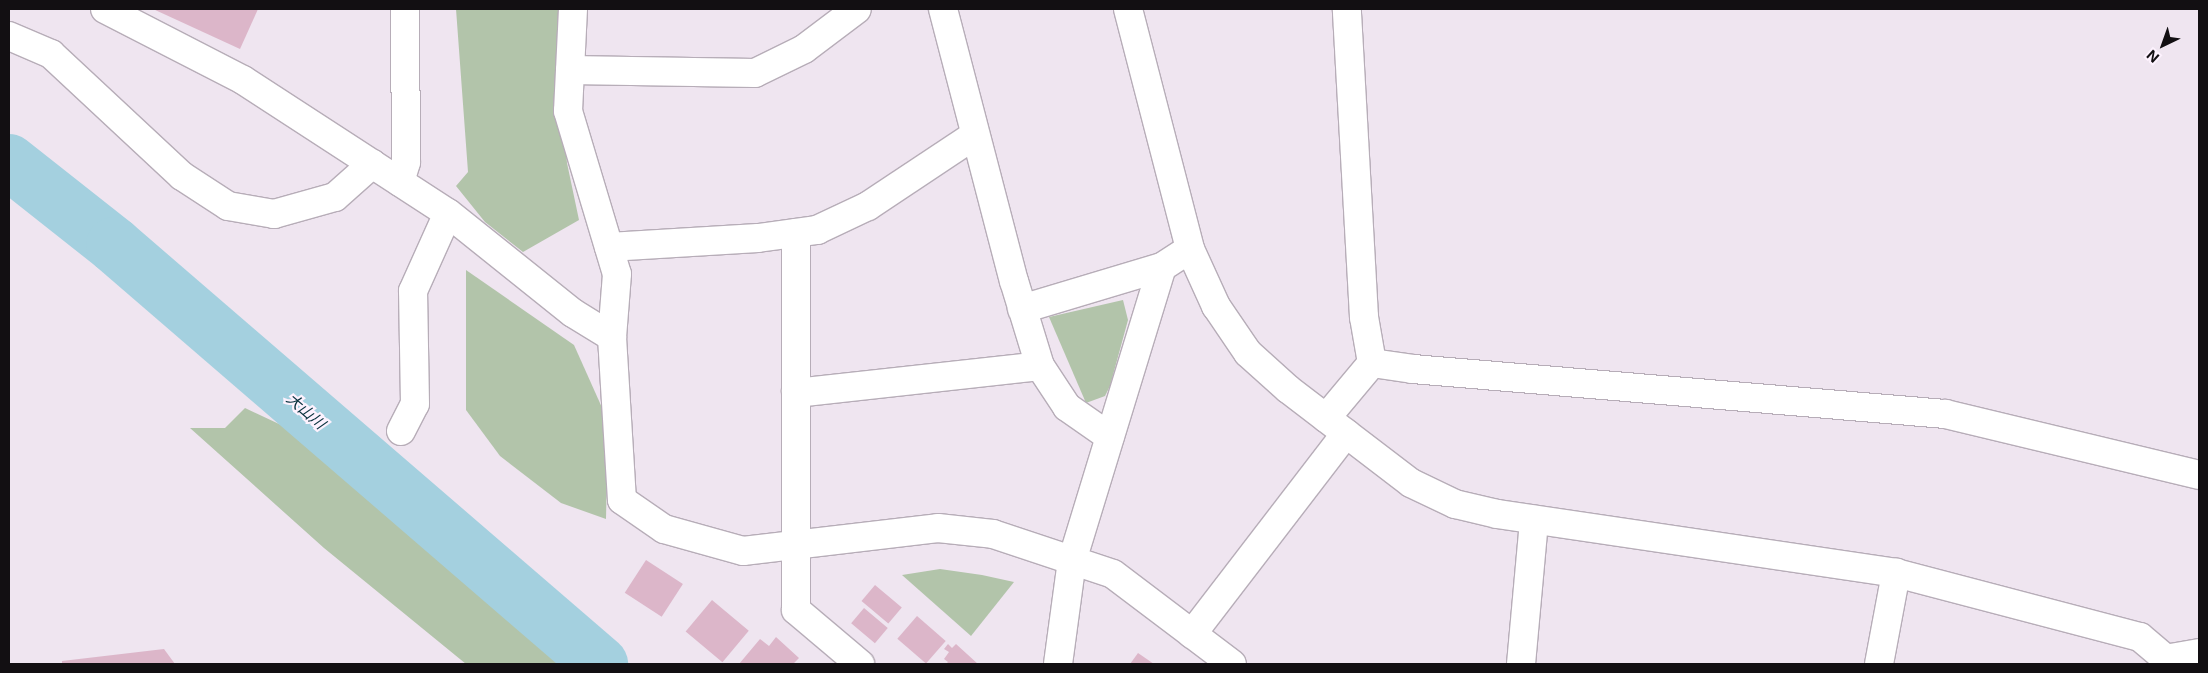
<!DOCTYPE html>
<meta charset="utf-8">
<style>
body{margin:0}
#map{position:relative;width:2208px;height:673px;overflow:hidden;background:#efe5f0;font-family:Inter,"Noto Sans JP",sans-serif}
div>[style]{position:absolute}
.green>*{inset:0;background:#b2c4aa}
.river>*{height:56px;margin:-28px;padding:0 28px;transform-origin:28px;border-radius:28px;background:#a4d0df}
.building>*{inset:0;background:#dcb6c9;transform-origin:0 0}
.roads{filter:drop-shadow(1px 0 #b7adb8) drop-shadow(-1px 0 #b7adb8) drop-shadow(0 1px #b7adb8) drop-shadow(0 -1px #b7adb8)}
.minor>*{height:28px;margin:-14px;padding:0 14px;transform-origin:14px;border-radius:14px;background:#fff}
span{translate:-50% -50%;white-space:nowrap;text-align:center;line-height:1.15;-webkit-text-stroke:4.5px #fdf2fe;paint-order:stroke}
.water-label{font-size:15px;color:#06303c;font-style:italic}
.frame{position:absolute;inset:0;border:10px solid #120f12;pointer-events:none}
.north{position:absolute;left:2138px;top:20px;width:50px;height:50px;-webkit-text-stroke:4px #fdf2fe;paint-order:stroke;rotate:222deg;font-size:14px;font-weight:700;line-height:20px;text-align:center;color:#120f12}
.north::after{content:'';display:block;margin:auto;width:18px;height:22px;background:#120f12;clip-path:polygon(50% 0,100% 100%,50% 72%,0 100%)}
</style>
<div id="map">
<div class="green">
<div style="clip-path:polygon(456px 9px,565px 9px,559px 80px,567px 163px,579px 220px,523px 252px,485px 222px,456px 186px,468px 172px)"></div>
<div style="clip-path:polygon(466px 270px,574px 345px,608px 421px,606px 519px,561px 503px,500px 456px,466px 410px)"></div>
<div style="clip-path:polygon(1123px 300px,1128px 320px,1110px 386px,1105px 396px,1086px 403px,1049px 317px)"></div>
<div style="clip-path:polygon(245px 408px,407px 484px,620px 664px,466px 664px,324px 548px,190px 428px,225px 428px)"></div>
<div style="clip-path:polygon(940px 569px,982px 575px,1014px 582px,971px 636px,902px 575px)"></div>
</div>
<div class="river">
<div style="left:9px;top:162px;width:134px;rotate:38.3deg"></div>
<div style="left:114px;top:245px;width:642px;rotate:40.77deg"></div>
</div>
<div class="building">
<div style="clip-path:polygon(153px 9px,258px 9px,240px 49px)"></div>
<div style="left:646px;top:560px;width:44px;height:39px;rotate:33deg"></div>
<div style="left:875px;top:585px;width:35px;height:21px;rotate:40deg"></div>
<div style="left:712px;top:600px;width:48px;height:41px;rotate:40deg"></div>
<div style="left:864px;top:608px;width:31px;height:20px;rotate:40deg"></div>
<div style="left:917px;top:616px;width:38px;height:30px;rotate:41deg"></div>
<div style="clip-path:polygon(776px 637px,799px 658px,793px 664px,739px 664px,760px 639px,769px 646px)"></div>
<div style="clip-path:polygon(948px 644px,952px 648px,956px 644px,978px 664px,946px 664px,948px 662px,944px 659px,949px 652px,944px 649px)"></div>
<div style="clip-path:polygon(164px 649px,175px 664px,62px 664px,62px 661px)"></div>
<div style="clip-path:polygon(1138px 653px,1154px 664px,1130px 664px)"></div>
</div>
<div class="roads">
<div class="minor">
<div style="left:105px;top:9px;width:155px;rotate:27.2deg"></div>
<div style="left:243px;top:80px;width:244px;rotate:33deg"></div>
<div style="left:448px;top:213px;width:160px;rotate:38.7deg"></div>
<div style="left:573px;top:313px;width:46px;rotate:31.6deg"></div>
<div style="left:612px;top:337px;width:163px;rotate:86.5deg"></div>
<div style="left:622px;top:500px;width:51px;rotate:34.6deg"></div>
<div style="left:664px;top:529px;width:82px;rotate:15.6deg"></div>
<div style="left:743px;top:551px;width:196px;rotate:-6.7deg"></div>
<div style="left:938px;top:528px;width:55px;rotate:6.2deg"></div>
<div style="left:993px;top:534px;width:126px;rotate:18.4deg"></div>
<div style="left:1113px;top:574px;width:149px;rotate:37.1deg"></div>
<div style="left:573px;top:9px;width:102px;rotate:92.8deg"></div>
<div style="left:568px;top:111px;width:170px;rotate:73.3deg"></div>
<div style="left:617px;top:274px;width:63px;rotate:94.5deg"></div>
<div style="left:943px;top:9px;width:281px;rotate:75.4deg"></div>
<div style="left:1014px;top:281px;width:89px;rotate:73deg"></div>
<div style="left:1040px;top:366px;width:49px;rotate:56.6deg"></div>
<div style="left:1067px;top:407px;width:52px;rotate:34.9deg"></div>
<div style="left:1128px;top:9px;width:248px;rotate:75.5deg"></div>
<div style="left:1190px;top:249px;width:63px;rotate:65.5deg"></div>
<div style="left:1216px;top:306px;width:57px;rotate:55.8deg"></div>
<div style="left:1248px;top:353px;width:54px;rotate:42deg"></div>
<div style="left:1288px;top:389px;width:155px;rotate:37.4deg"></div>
<div style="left:1411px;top:483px;width:49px;rotate:25.5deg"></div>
<div style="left:1455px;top:504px;width:43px;rotate:13.4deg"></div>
<div style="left:1497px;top:514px;width:403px;rotate:8.4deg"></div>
<div style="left:1896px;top:573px;width:252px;rotate:14.7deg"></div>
<div style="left:2140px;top:637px;width:42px;rotate:40.2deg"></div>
<div style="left:9px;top:36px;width:46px;rotate:23.2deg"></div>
<div style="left:51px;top:54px;width:179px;rotate:43deg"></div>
<div style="left:182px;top:176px;width:55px;rotate:33.1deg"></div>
<div style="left:228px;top:206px;width:47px;rotate:9.9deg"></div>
<div style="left:274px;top:214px;width:63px;rotate:-15.6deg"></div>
<div style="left:335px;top:197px;width:50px;rotate:-41.7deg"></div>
<div style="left:570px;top:70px;width:185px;rotate:0.9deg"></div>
<div style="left:755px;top:73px;width:55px;rotate:-26.1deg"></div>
<div style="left:804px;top:49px;width:66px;rotate:-37deg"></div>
<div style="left:400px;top:182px;width:21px;rotate:-73deg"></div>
<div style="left:406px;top:162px;width:153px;rotate:-90.4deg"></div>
<div style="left:796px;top:233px;width:377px;rotate:90deg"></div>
<div style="left:796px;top:610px;width:84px;rotate:40.2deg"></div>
<div style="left:609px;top:247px;width:149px;rotate:-3.5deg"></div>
<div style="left:758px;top:238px;width:60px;rotate:-7.7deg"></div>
<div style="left:817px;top:230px;width:56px;rotate:-25.2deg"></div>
<div style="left:868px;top:206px;width:128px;rotate:-33.6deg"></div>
<div style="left:1022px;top:309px;width:146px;rotate:-16.7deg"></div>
<div style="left:1372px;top:363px;width:41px;rotate:8.3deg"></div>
<div style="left:1413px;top:369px;width:534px;rotate:4.83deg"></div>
<div style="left:1945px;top:414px;width:261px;rotate:13.5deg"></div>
<div style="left:796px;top:393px;width:245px;rotate:-6.3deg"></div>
<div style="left:1326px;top:418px;width:72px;rotate:-50.1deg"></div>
<div style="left:1372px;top:363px;width:47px;rotate:-99.9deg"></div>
<div style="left:1364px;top:317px;width:308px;rotate:-93.2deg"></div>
<div style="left:401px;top:431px;width:30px;rotate:-63deg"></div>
<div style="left:415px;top:404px;width:113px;rotate:-91deg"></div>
<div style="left:413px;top:291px;width:85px;rotate:-65.8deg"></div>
<div style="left:1192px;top:634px;width:253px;rotate:-52.5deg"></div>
<div style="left:2165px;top:659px;width:35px;rotate:-10deg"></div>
<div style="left:1058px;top:664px;width:104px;rotate:-82.3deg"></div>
<div style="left:1072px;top:561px;width:307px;rotate:-73deg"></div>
<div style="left:1162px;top:267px;width:33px;rotate:-33deg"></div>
<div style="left:1521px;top:664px;width:145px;rotate:-84.8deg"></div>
<div style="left:1879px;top:664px;width:93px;rotate:-79.4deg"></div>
</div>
</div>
<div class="water-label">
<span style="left:306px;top:411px;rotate:41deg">大山川</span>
</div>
<div class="frame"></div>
<div class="north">N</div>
</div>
